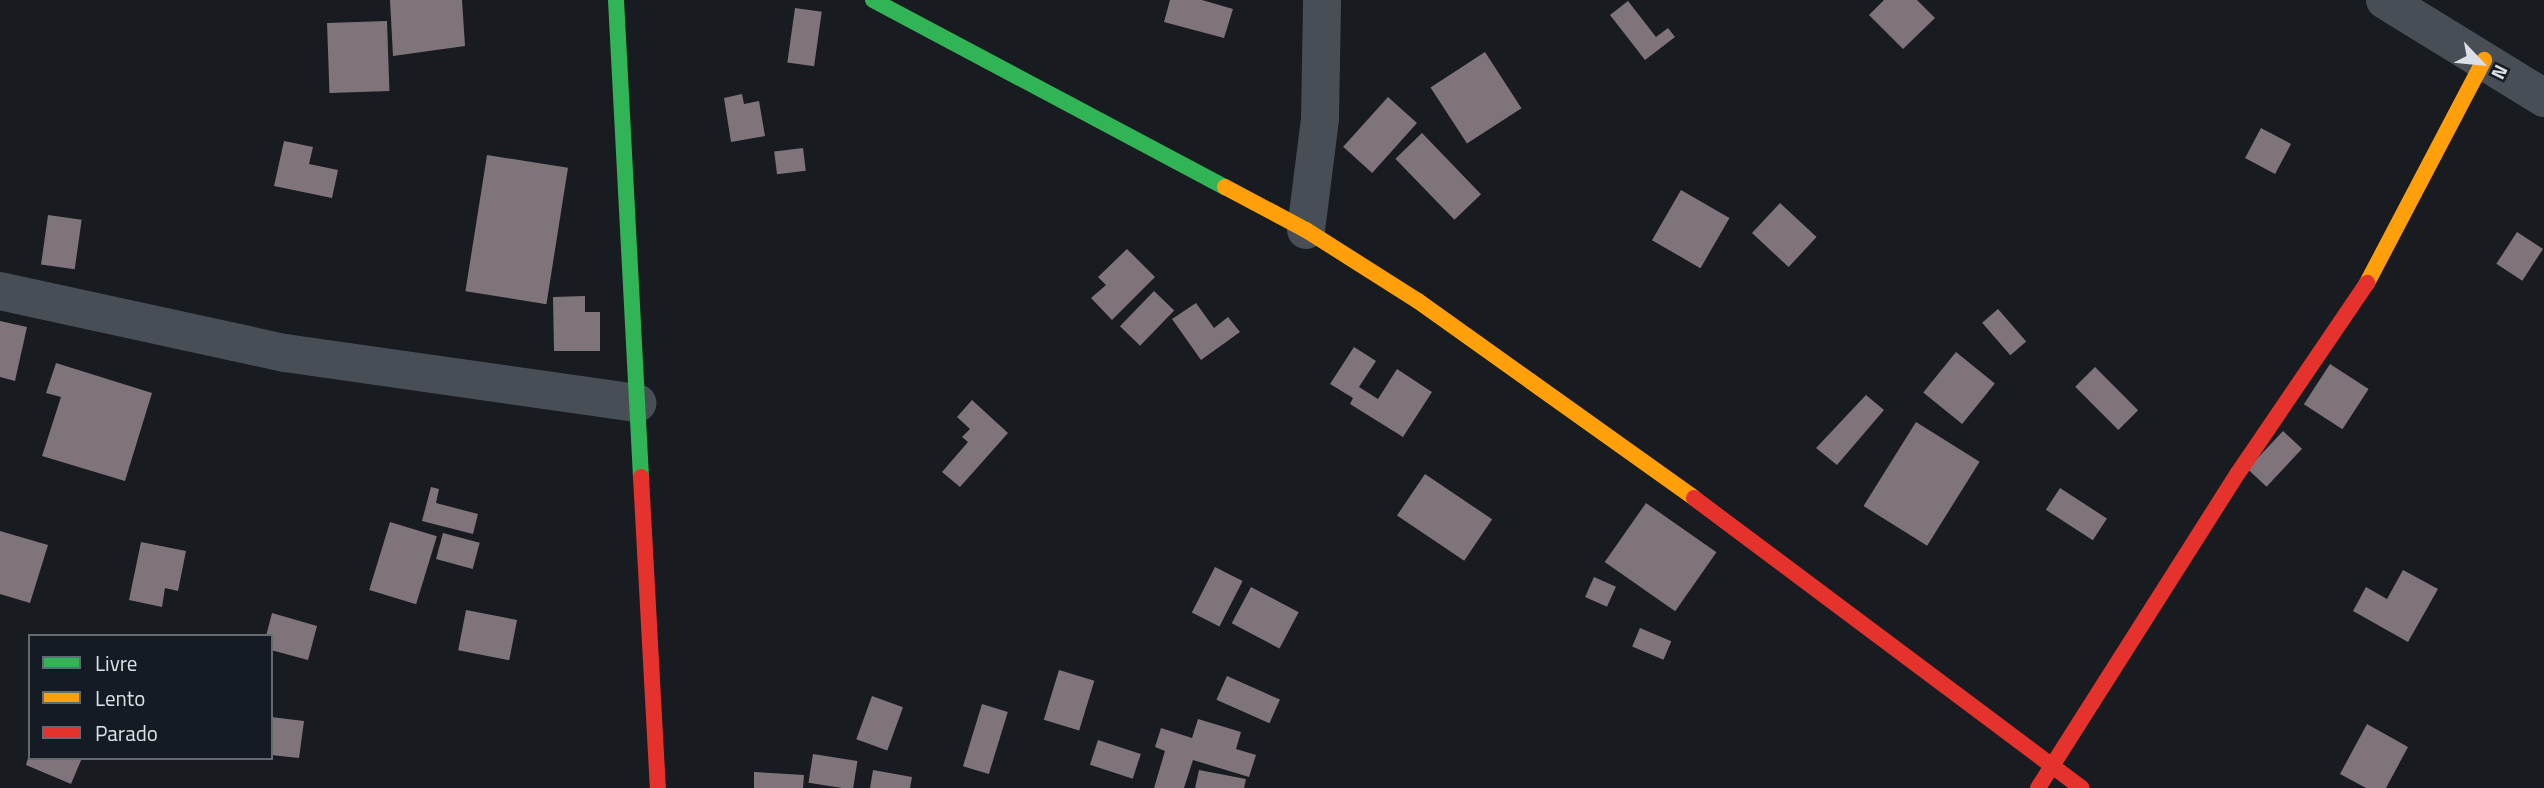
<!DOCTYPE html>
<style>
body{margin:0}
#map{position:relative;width:2544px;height:788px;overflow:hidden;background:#181b20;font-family:"Titillium Web",sans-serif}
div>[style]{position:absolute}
.building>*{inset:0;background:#80747b;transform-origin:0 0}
.street>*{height:38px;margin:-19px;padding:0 19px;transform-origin:19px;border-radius:19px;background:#484e55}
.fast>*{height:16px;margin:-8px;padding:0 8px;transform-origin:8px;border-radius:8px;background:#30b455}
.slow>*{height:16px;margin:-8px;padding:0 8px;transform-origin:8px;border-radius:8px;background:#ff9f0a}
.jam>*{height:16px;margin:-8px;padding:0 8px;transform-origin:8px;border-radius:8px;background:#e5322d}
span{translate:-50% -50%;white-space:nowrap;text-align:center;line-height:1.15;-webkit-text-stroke:7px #141b23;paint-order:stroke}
.legend{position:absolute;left:28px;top:634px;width:245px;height:126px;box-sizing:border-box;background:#141b23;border:2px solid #646a71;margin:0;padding:9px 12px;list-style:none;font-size:21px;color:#dbe0e6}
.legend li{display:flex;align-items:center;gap:14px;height:35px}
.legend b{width:35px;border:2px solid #646a71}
.north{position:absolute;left:2446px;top:28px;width:70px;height:70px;-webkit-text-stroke:5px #141b23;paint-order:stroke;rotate:116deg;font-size:19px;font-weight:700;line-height:28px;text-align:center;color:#dbe0e6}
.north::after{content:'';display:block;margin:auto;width:24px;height:32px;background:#dbe0e6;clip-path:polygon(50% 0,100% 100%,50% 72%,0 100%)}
</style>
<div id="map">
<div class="building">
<div style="clip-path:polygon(390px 0,462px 0,465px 46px,393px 56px)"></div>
<div style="clip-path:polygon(1170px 0,1202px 0,1233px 9px,1224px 38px,1164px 22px)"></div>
<div style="clip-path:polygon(1884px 0,1917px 0,1935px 18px,1903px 49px,1869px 15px)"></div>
<div style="clip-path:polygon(1628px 1px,1656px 37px,1668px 28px,1675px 37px,1645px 60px,1610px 15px)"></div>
<div style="left:795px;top:8px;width:27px;height:55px;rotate:8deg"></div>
<div style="left:387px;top:21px;width:70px;height:60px;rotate:88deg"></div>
<div style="left:1485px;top:52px;width:67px;height:65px;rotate:57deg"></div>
<div style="clip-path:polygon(742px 94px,744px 104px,759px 101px,765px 136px,731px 142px,724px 98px)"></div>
<div style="left:1388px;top:97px;width:39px;height:67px;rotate:42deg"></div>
<div style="left:2261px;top:128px;width:34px;height:34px;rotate:28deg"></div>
<div style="left:1422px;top:133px;width:85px;height:37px;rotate:46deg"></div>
<div style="clip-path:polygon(284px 141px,313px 147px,309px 164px,338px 170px,332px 198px,274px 186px)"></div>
<div style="left:803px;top:148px;width:23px;height:29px;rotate:83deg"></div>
<div style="left:487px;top:155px;width:82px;height:138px;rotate:9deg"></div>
<div style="left:1681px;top:190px;width:56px;height:58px;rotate:30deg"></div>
<div style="left:1780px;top:203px;width:50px;height:41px;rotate:43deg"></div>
<div style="left:48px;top:215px;width:34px;height:50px;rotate:8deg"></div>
<div style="left:2517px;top:232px;width:31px;height:38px;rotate:33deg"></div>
<div style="clip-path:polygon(1127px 249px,1155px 277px,1112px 320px,1091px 298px,1106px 285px,1098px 277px)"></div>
<div style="left:1154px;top:291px;width:28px;height:49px;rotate:44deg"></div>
<div style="clip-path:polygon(585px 296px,585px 312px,600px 312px,600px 351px,554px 351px,553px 297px)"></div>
<div style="clip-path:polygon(1196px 303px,1214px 328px,1228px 317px,1240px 332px,1201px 360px,1172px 319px)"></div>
<div style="left:1998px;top:309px;width:43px;height:21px;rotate:49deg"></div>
<div style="clip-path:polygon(0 321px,27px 327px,15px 381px,0 377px)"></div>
<div style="clip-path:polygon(1354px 347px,1376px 361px,1359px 387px,1378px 399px,1397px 369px,1432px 392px,1403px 437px,1350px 404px,1353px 398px,1330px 384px)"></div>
<div style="left:1956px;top:352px;width:50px;height:52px;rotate:39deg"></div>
<div style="clip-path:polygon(56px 363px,152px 393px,125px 481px,42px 456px,61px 397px,46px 393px)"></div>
<div style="left:2330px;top:364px;width:46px;height:48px;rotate:33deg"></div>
<div style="left:2095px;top:367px;width:61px;height:28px;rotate:45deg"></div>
<div style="clip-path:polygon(1866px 395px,1884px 410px,1837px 465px,1816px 448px)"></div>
<div style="clip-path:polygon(972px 400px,1008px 433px,960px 487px,942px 472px,968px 442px,962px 437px,970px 429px,957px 417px)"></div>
<div style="left:1916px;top:422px;width:75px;height:99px;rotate:32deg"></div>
<div style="left:2283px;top:431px;width:26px;height:52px;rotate:43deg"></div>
<div style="left:1425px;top:474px;width:81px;height:50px;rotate:34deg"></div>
<div style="clip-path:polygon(431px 487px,439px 489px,436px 503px,478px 514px,473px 534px,422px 521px)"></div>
<div style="left:2060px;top:488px;width:56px;height:26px;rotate:33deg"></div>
<div style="left:1646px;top:503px;width:86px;height:72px;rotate:35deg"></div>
<div style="left:390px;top:522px;width:49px;height:71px;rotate:17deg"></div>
<div style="clip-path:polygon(0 531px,48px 545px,30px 603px,0 594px)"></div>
<div style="left:443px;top:533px;width:38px;height:27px;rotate:15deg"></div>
<div style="clip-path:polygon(141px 542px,186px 551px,178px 591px,165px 588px,162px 607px,129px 600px)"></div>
<div style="left:1215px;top:567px;width:31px;height:51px;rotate:27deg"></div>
<div style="clip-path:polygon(2403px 570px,2438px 589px,2408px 642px,2353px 611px,2366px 587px,2387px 599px)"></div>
<div style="left:1594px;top:577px;width:24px;height:22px;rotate:24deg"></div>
<div style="left:1251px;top:587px;width:54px;height:41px;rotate:28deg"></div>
<div style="left:466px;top:610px;width:52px;height:41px;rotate:11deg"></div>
<div style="clip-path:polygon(272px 613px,317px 626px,308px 660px,271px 650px,271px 636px,266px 636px)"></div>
<div style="left:1640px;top:628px;width:34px;height:20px;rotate:23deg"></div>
<div style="left:1059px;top:670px;width:37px;height:52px;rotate:17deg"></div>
<div style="left:1227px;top:676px;width:58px;height:26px;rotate:24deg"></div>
<div style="left:872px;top:696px;width:33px;height:46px;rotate:20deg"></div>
<div style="left:982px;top:704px;width:27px;height:65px;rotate:17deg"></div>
<div style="clip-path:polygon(271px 717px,304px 721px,299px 758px,271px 755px)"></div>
<div style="clip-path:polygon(1198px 719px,1241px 732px,1236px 749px,1256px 755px,1249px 777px,1193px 760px,1184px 788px,1154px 788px,1165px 751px,1155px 747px,1161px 728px,1192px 738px)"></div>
<div style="clip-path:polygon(2367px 724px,2408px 747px,2386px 788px,2366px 788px,2340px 774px)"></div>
<div style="left:1098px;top:740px;width:45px;height:26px;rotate:18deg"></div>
<div style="left:813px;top:754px;width:45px;height:29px;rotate:9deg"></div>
<div style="clip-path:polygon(28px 758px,82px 758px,71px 784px,26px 765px)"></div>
<div style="clip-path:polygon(873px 770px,912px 777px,910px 788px,870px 788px)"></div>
<div style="clip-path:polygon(1199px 770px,1246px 779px,1244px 788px,1195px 788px)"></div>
<div style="clip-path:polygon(754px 772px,804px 775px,803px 788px,754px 788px)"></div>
</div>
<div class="street">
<div style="left:2385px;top:0;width:187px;rotate:31.6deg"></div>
<div style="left:1306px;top:230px;width:112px;rotate:-82.8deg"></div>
<div style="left:1320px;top:119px;width:119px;rotate:-89deg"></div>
<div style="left:0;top:291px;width:292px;rotate:12.3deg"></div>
<div style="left:285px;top:353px;width:356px;rotate:8.1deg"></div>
</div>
<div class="fast">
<div style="left:616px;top:0;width:478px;rotate:87deg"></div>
<div style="left:873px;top:0;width:399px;rotate:28deg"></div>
</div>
<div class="slow">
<div style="left:1225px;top:187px;width:92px;rotate:28deg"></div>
<div style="left:1306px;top:230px;width:133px;rotate:32.4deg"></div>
<div style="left:1418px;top:301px;width:339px;rotate:35.5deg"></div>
<div style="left:2367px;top:283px;width:252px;rotate:-62.3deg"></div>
</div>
<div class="jam">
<div style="left:641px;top:477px;width:311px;rotate:86.9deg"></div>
<div style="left:1694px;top:498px;width:484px;rotate:36.8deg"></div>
<div style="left:2038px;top:788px;width:373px;rotate:-57.6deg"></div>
<div style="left:2238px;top:473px;width:230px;rotate:-55.8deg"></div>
</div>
<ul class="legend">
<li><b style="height:9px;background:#30b455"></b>Livre</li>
<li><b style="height:9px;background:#ff9f0a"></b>Lento</li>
<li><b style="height:9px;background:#e5322d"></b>Parado</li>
</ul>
<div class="north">N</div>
</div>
